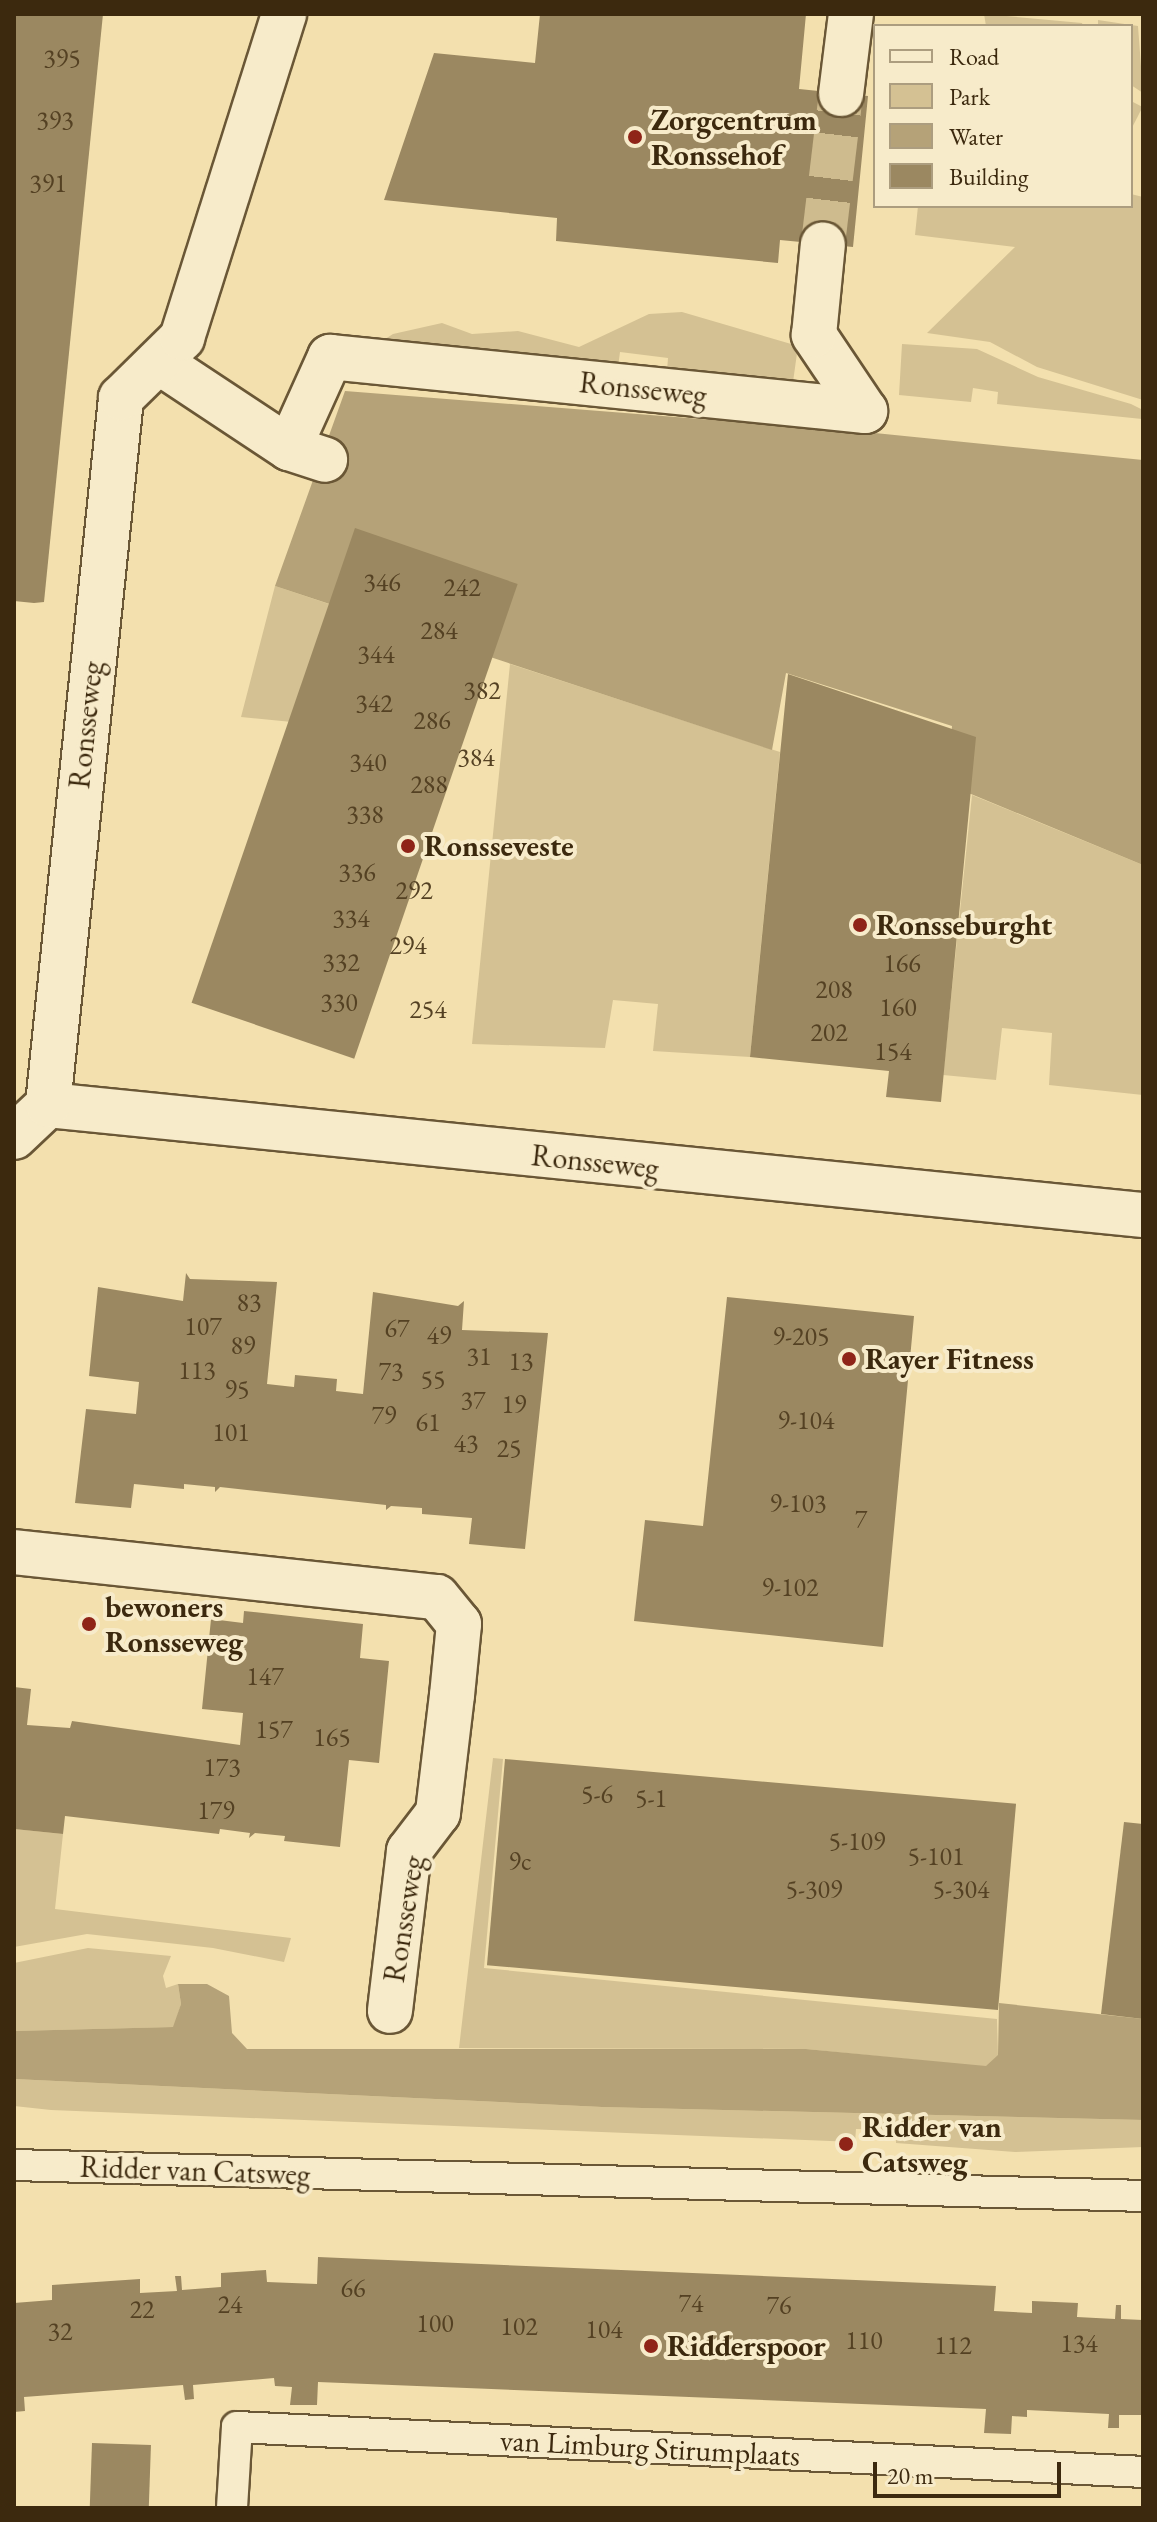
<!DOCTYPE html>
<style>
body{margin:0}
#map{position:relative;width:1157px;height:2522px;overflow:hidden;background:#f3e0ae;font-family:"EB Garamond",serif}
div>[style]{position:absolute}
.green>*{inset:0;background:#d4c193;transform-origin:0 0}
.water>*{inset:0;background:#b5a278}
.building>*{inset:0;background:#9b8861;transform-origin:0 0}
.pedestrian-tunnel>*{height:44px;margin-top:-22px;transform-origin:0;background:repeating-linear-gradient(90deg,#cebb8e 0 44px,transparent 0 66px)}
.roads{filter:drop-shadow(2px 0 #6a5736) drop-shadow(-2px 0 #6a5736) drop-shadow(0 2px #6a5736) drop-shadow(0 -2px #6a5736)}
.service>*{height:30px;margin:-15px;padding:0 15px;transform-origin:15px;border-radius:15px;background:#f7ebca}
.pedestrian>*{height:44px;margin:-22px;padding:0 22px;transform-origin:22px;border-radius:22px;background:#f7ebca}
.minor>*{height:44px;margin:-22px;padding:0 22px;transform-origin:22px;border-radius:22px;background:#f7ebca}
.dots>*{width:22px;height:22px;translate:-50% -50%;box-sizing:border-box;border:4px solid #f7ebca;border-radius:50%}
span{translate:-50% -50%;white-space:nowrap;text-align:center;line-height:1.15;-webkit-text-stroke:8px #f7ebca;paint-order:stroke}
.number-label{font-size:26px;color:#544123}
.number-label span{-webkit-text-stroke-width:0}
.poi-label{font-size:30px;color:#3c290e;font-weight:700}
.left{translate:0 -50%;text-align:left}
.street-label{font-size:30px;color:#3c290e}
.frame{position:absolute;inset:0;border:16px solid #3c290e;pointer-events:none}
.legend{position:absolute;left:873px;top:24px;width:260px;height:184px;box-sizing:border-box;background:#f7ebca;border:2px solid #ac9d7f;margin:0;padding:10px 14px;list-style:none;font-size:24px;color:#3c290e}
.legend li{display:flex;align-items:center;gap:16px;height:40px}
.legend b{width:40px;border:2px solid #ac9d7f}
.scale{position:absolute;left:873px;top:2462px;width:188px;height:36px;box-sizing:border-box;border:4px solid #3c290e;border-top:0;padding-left:10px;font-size:24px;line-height:28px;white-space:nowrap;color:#3c290e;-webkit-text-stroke:6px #f7ebca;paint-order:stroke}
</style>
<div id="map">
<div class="green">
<div style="clip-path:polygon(984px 14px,1082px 23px,1083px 26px,986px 26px)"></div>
<div style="clip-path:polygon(1098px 20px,1138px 26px,1143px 93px,1131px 85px,1131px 26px,1098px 26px)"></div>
<div style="left:1131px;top:101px;width:13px;height:83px;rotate:27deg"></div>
<div style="clip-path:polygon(1131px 194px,1143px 197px,1143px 400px,1037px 367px,990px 342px,927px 333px,1015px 247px,915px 235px,918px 206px,1131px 206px)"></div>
<div style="clip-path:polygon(682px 312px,798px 346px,793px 382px,667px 371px,668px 358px,620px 352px,618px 367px,379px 343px,393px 334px,442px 323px,472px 334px,518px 331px,579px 347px,649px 314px)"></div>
<div style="clip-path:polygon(902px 344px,977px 349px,1038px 377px,1131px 404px,1143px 410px,1142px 419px,997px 404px,998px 392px,973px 388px,971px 402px,899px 395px)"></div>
<div style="clip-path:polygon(275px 586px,347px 610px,305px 1028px,263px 1020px,292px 722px,241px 717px)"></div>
<div style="clip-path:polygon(510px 664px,780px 752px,750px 1057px,653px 1051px,658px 1004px,613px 1000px,605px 1048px,472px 1044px)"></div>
<div style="clip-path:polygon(972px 795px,1143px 865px,1143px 1095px,1049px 1085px,1052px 1033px,1002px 1028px,996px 1080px,943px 1075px)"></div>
<div style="clip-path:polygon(493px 1758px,503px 1759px,484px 1968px,997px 2019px,998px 2056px,986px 2067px,806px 2049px,459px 2048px)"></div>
<div style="clip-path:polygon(14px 1829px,63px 1834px,55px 1909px,291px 1938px,284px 1962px,213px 1948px,87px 1934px,14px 1947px)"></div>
<div style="clip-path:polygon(88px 1948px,171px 1956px,163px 1976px,166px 1988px,178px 1984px,181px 2004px,174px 2027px,14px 2031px,14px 1963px)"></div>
<div style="clip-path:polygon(14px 2079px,602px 2107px,1143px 2120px,1143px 2147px,1015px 2152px,896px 2143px,896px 2130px,856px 2129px,855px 2142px,51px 2110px,14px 2106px)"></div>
</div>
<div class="water">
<div style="clip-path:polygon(345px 391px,865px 432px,1143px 460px,1143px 865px,971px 794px,947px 791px,952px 726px,786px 673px,772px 750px,275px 586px)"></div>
<div style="clip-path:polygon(178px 1984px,207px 1984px,229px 1996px,232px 2033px,247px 2049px,806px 2049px,986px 2066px,998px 2055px,999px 2003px,1143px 2019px,1143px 2120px,602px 2107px,14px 2079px,14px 2031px,173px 2027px,181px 2004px)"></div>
</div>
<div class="building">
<div style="clip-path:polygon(14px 14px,103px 14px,44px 602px,34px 603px,14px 601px)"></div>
<div style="clip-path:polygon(540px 14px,806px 14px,799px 89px,868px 96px,853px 247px,780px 240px,778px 263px,556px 241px,557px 218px,384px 200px,434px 53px,535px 63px)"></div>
<div style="left:355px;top:528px;width:172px;height:502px;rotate:19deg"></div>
<div style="clip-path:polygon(788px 674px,976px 737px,941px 1102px,886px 1097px,889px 1071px,750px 1057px)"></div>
<div style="clip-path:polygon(186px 1273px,190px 1279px,277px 1282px,267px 1384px,294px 1387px,295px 1375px,337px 1379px,336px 1391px,363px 1394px,373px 1292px,458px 1306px,464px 1301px,462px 1330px,548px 1333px,525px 1549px,469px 1544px,472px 1518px,422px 1514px,422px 1508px,391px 1506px,386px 1510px,386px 1505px,220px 1487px,215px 1492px,215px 1487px,184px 1484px,184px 1489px,134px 1484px,131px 1508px,75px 1503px,86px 1409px,136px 1414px,139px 1382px,89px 1376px,98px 1287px,183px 1301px)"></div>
<div style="clip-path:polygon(727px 1297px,914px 1316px,883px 1647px,634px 1621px,645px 1520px,703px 1526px)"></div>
<div style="clip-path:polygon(244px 1611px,363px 1624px,360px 1658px,389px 1661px,379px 1763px,349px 1760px,340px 1847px,284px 1841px,285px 1836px,255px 1833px,249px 1838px,250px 1833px,220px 1829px,219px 1834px,65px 1816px,63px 1834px,14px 1829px,14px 1687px,31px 1689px,27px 1725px,70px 1728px,72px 1721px,240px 1745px,243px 1713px,202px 1709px,211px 1619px,243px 1623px)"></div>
<div style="left:505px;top:1759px;width:513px;height:207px;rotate:5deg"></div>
<div style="clip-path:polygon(1124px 1822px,1143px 1824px,1143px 2019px,1101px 2014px)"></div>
<div style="clip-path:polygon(318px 2257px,996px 2286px,994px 2311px,1032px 2313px,1032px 2301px,1078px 2303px,1077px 2317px,1115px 2319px,1116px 2305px,1121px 2305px,1121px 2319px,1143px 2320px,1143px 2415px,1119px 2415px,1119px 2428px,1108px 2428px,1109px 2414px,1027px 2410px,1027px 2417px,1012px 2416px,1011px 2434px,984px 2433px,986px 2409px,318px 2382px,317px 2405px,290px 2405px,292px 2387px,275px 2386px,274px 2378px,193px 2385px,194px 2399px,185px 2400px,183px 2385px,24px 2397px,25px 2411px,14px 2412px,14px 2303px,52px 2300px,52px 2285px,140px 2279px,140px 2293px,177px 2291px,175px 2276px,181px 2276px,182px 2290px,221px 2287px,221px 2273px,266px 2270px,267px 2282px,317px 2284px)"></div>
<div style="left:92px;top:2443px;width:59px;height:65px;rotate:2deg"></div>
</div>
<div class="pedestrian-tunnel">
<div style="left:823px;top:244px;width:151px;rotate:-83.2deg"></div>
</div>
<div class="roads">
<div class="service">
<div style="left:14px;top:2165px;width:1129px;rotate:1.57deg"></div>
<div style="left:232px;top:2508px;width:81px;rotate:-86.5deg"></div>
<div style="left:237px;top:2427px;width:907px;rotate:2.84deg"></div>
</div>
<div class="pedestrian">
<div style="left:841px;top:94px;width:81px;rotate:-82.9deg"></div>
<div style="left:159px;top:362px;width:156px;rotate:33.5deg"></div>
<div style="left:289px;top:448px;width:38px;rotate:18deg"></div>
<div style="left:289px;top:448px;width:100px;rotate:-65.7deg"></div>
<div style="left:330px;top:357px;width:538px;rotate:5.76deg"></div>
<div style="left:865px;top:411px;width:92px;rotate:-123.9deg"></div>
<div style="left:814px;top:335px;width:91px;rotate:-84.4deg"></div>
</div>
<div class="minor">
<div style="left:48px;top:1105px;width:1101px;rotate:5.74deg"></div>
<div style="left:14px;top:1137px;width:47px;rotate:-43.3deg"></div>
<div style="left:48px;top:1105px;width:711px;rotate:-84.1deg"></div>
<div style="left:121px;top:398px;width:86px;rotate:-44.5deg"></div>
<div style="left:182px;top:338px;width:340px;rotate:-72.5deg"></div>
<div style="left:14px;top:1552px;width:425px;rotate:6.1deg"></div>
<div style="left:437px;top:1597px;width:35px;rotate:51deg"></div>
<div style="left:459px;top:1624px;width:71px;rotate:95.6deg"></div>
<div style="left:452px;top:1695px;width:119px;rotate:96.8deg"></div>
<div style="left:438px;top:1813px;width:48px;rotate:127.3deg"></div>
<div style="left:409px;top:1851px;width:161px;rotate:96.8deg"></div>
</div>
</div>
<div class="dots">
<div style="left:635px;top:137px;background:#8f2418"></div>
<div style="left:408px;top:846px;background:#8f2418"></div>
<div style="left:860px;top:925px;background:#8f2418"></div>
<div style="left:849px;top:1359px;background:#8f2418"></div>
<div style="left:89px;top:1624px;background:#8f2418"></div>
<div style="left:846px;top:2144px;background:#8f2418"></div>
<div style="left:651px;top:2346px;background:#8f2418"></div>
</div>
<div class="number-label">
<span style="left:62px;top:59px">395</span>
<span style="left:55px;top:121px">393</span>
<span style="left:48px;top:184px">391</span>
<span style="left:382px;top:583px">346</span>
<span style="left:462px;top:588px">242</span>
<span style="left:439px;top:631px">284</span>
<span style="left:376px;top:655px">344</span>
<span style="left:482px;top:691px">382</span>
<span style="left:374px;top:704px">342</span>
<span style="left:432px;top:721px">286</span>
<span style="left:476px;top:758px">384</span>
<span style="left:368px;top:763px">340</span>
<span style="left:429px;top:785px">288</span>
<span style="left:365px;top:815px">338</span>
<span style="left:357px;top:873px">336</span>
<span style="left:414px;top:891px">292</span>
<span style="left:351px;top:919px">334</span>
<span style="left:408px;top:946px">294</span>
<span style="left:341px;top:963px">332</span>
<span style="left:902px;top:964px">166</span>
<span style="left:834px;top:990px">208</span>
<span style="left:339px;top:1003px">330</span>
<span style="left:898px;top:1008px">160</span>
<span style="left:428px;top:1010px">254</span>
<span style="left:829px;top:1033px">202</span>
<span style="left:893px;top:1052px">154</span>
<span style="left:249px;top:1303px">83</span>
<span style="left:203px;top:1327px">107</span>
<span style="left:397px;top:1329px">67</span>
<span style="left:439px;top:1336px">49</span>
<span style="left:801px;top:1337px">9-205</span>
<span style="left:243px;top:1346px">89</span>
<span style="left:479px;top:1357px">31</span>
<span style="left:521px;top:1362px">13</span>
<span style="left:197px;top:1371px">113</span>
<span style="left:391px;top:1372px">73</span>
<span style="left:433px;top:1380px">55</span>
<span style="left:237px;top:1390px">95</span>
<span style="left:473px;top:1401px">37</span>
<span style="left:514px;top:1405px">19</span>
<span style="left:384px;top:1416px">79</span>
<span style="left:806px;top:1421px">9-104</span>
<span style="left:428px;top:1423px">61</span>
<span style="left:231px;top:1433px">101</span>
<span style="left:466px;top:1444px">43</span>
<span style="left:509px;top:1449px">25</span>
<span style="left:798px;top:1504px">9-103</span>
<span style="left:861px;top:1520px">7</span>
<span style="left:790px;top:1588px">9-102</span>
<span style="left:265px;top:1677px">147</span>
<span style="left:274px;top:1730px">157</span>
<span style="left:332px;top:1738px">165</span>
<span style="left:222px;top:1768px">173</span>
<span style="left:597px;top:1795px">5-6</span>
<span style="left:651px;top:1799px">5-1</span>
<span style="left:216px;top:1811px">179</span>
<span style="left:857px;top:1842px">5-109</span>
<span style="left:936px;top:1857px">5-101</span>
<span style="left:520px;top:1862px">9c</span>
<span style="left:814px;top:1890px">5-309</span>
<span style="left:961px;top:1890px">5-304</span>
<span style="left:353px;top:2289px">66</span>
<span style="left:691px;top:2304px">74</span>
<span style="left:230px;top:2305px">24</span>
<span style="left:779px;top:2306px">76</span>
<span style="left:142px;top:2310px">22</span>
<span style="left:435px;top:2324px">100</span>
<span style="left:519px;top:2327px">102</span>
<span style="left:604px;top:2330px">104</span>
<span style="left:60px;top:2332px">32</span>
<span style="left:864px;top:2341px">110</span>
<span style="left:1079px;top:2344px">134</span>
<span style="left:953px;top:2346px">112</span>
</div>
<div class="poi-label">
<span class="left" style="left:651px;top:137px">Zorgcentrum<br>Ronssehof</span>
<span class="left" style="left:424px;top:846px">Ronsseveste</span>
<span class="left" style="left:876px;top:925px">Ronsseburght</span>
<span class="left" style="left:865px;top:1359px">Rayer Fitness</span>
<span class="left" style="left:105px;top:1624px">bewoners<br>Ronsseweg</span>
<span class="left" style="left:862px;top:2144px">Ridder van<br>Catsweg</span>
<span class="left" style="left:667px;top:2346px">Ridderspoor</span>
</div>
<div class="street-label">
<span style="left:643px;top:389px;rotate:6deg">Ronsseweg</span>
<span style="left:86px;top:725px;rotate:-84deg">Ronsseweg</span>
<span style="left:595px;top:1162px;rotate:6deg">Ronsseweg</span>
<span style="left:404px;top:1919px;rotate:-81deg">Ronsseweg</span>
<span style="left:195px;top:2171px;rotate:2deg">Ridder van Catsweg</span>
<span style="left:650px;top:2448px;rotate:3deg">van Limburg Stirumplaats</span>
</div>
<div class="frame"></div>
<ul class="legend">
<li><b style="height:10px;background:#f7ebca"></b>Road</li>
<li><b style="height:22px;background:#d4c193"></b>Park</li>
<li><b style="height:22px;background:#b5a278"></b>Water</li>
<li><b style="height:22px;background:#9b8861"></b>Building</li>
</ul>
<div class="scale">20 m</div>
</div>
